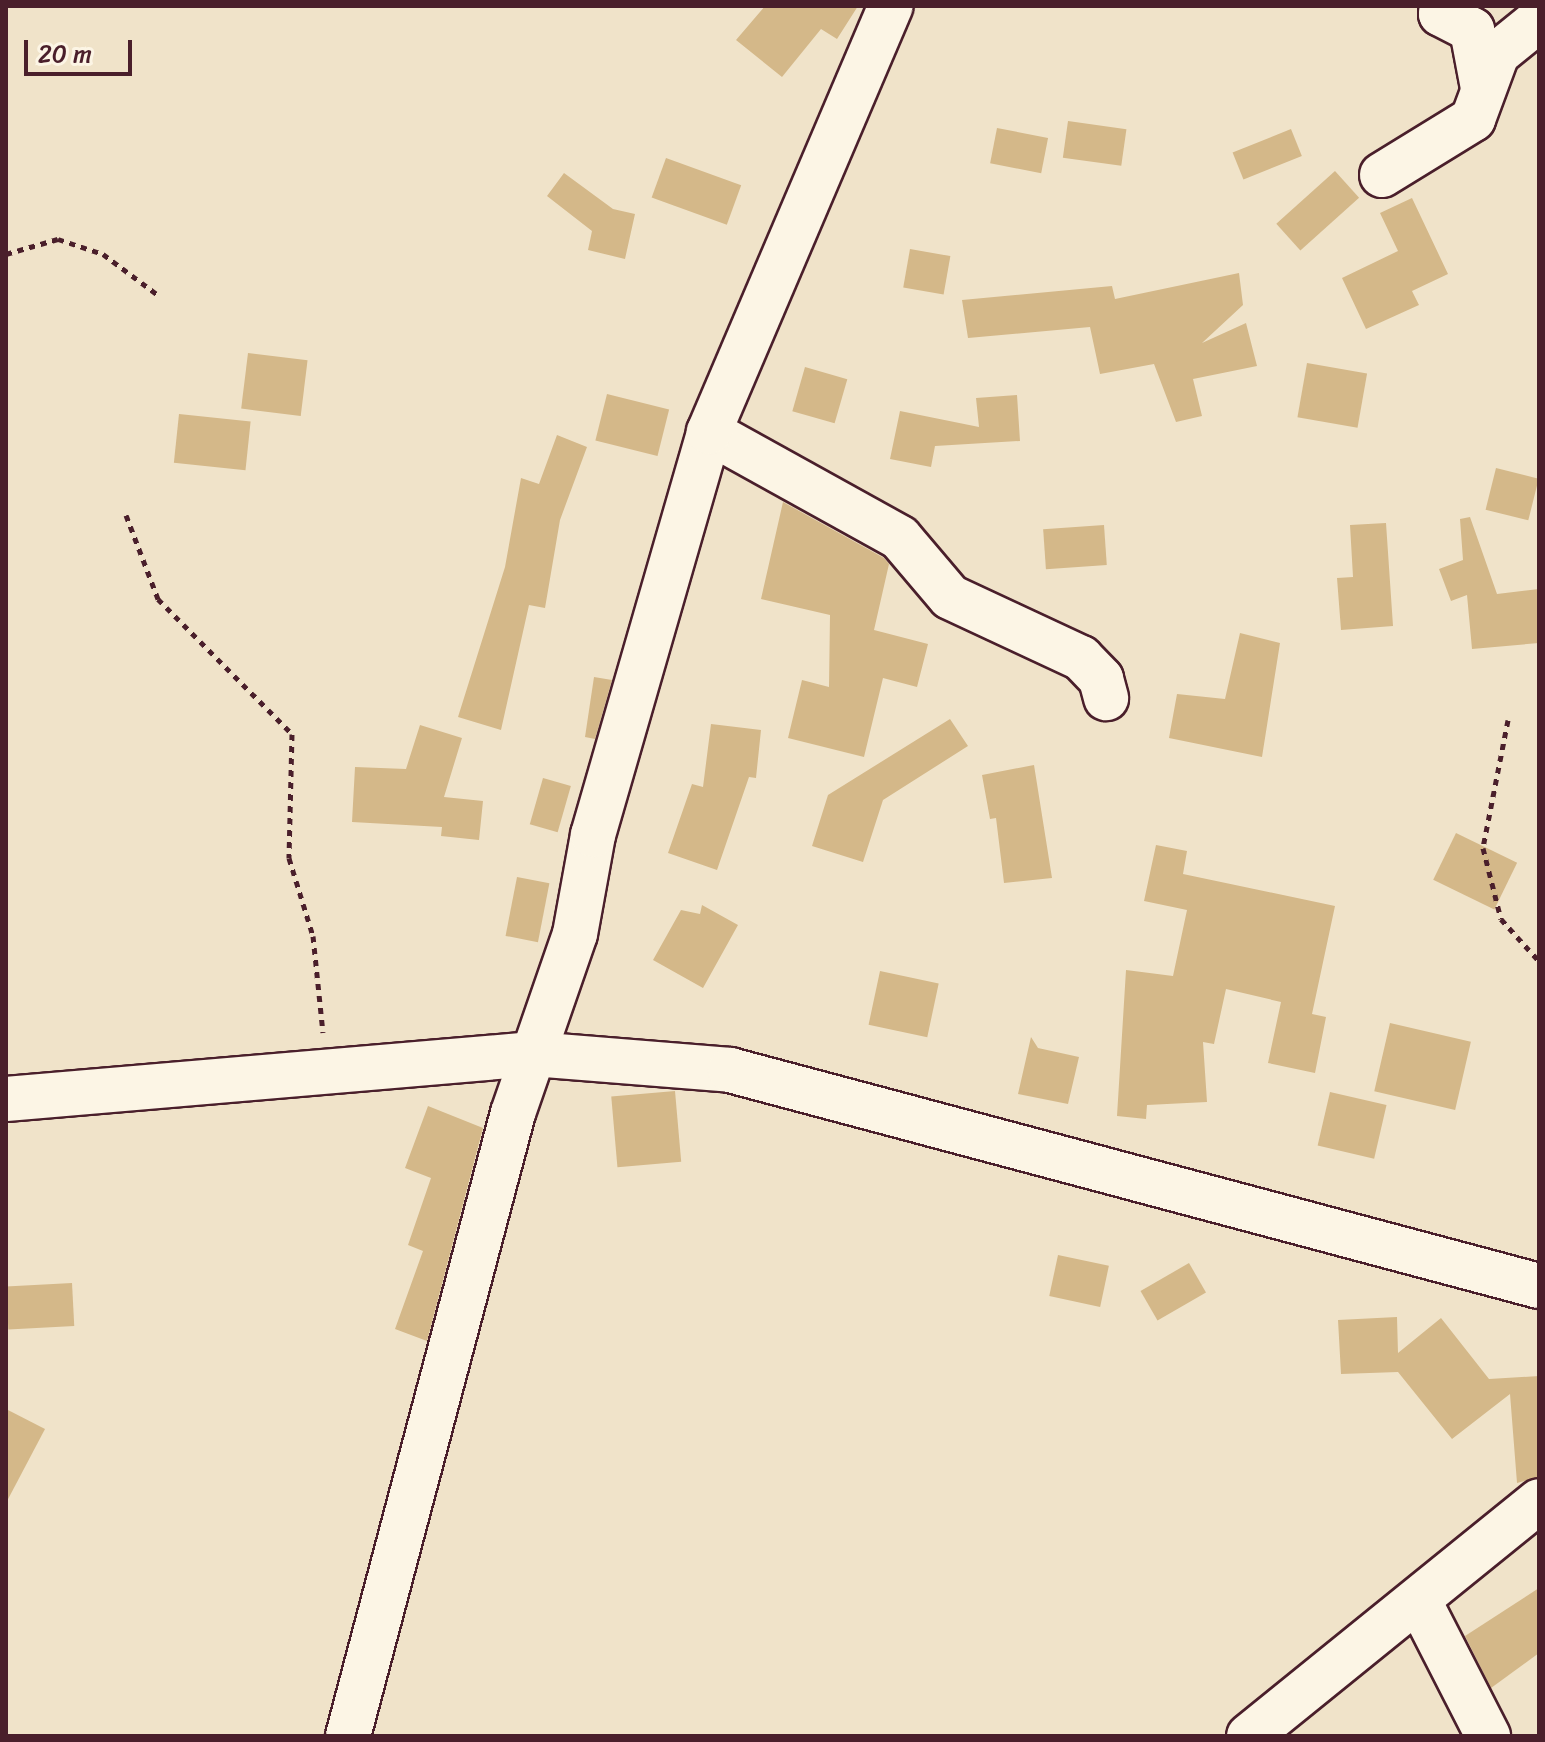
<!DOCTYPE html>
<style>
body{margin:0}
#map{position:relative;width:1545px;height:1742px;overflow:hidden;background:#f0e3c9;font-family:Sriracha,sans-serif}
div>[style]{position:absolute}
.building>*{inset:0;background:#d4b889;transform-origin:0 0}
.path>*{height:5px;margin-top:-2.5px;transform-origin:0;background:repeating-linear-gradient(90deg,#4a1f2b 0 6px,transparent 0 12px)}
.roads{filter:drop-shadow(2px 0 #4a1f2b) drop-shadow(-2px 0 #4a1f2b) drop-shadow(0 2px #4a1f2b) drop-shadow(0 -2px #4a1f2b)}
.street>*{height:44px;margin:-22px;padding:0 22px;transform-origin:22px;border-radius:22px;background:#fcf5e5}
span{translate:-50% -50%;white-space:nowrap;text-align:center;line-height:1.15;-webkit-text-stroke:8px #fcf5e5;paint-order:stroke}
.frame{position:absolute;inset:0;border:8px solid #4a1f2b;pointer-events:none}
.scale{position:absolute;left:24px;top:40px;width:108px;height:36px;box-sizing:border-box;border:4px solid #4a1f2b;border-top:0;padding-left:10px;font-size:24px;line-height:28px;white-space:nowrap;color:#4a1f2b;-webkit-text-stroke:6px #fcf5e5;paint-order:stroke}
</style>
<div id="map">
<div class="building">
<div style="clip-path:polygon(765px 6px,858px 6px,837px 39px,821px 29px,782px 77px,736px 40px)"></div>
<div style="left:1068px;top:121px;width:59px;height:37px;rotate:8deg"></div>
<div style="left:997px;top:128px;width:52px;height:36px;rotate:11deg"></div>
<div style="left:1291px;top:129px;width:29px;height:63px;rotate:68deg"></div>
<div style="left:666px;top:158px;width:80px;height:42px;rotate:20deg"></div>
<div style="left:1335px;top:171px;width:36px;height:79px;rotate:48deg"></div>
<div style="clip-path:polygon(564px 173px,613px 209px,635px 214px,625px 259px,588px 250px,592px 231px,547px 196px)"></div>
<div style="clip-path:polygon(1412px 198px,1448px 274px,1412px 291px,1419px 305px,1366px 329px,1342px 278px,1398px 251px,1380px 213px)"></div>
<div style="left:910px;top:249px;width:41px;height:39px;rotate:10deg"></div>
<div style="clip-path:polygon(1239px 273px,1243px 305px,1202px 343px,1246px 323px,1257px 366px,1193px 379px,1202px 416px,1176px 422px,1154px 364px,1100px 374px,1090px 327px,968px 338px,962px 300px,1112px 286px,1115px 299px)"></div>
<div style="left:248px;top:353px;width:60px;height:56px;rotate:7deg"></div>
<div style="left:1307px;top:363px;width:61px;height:55px;rotate:10deg"></div>
<div style="left:805px;top:367px;width:44px;height:46px;rotate:16deg"></div>
<div style="left:607px;top:394px;width:64px;height:48px;rotate:14deg"></div>
<div style="clip-path:polygon(1017px 395px,1020px 441px,935px 446px,931px 467px,890px 459px,900px 411px,979px 427px,976px 398px)"></div>
<div style="left:179px;top:414px;width:72px;height:49px;rotate:6deg"></div>
<div style="clip-path:polygon(557px 435px,587px 447px,560px 520px,545px 608px,529px 605px,501px 730px,458px 717px,505px 567px,521px 478px,539px 484px)"></div>
<div style="left:1496px;top:468px;width:44px;height:43px;rotate:14deg"></div>
<div style="clip-path:polygon(783px 502px,884px 558px,889px 564px,874px 630px,928px 644px,917px 687px,883px 678px,864px 757px,788px 738px,802px 680px,829px 687px,830px 615px,761px 599px)"></div>
<div style="clip-path:polygon(1470px 517px,1497px 594px,1539px 589px,1539px 643px,1472px 649px,1467px 595px,1451px 601px,1439px 569px,1463px 560px,1460px 519px)"></div>
<div style="clip-path:polygon(1386px 523px,1393px 626px,1341px 630px,1337px 578px,1353px 577px,1350px 525px)"></div>
<div style="left:1104px;top:525px;width:40px;height:61px;rotate:86deg"></div>
<div style="clip-path:polygon(1240px 633px,1280px 643px,1262px 757px,1169px 738px,1177px 694px,1225px 699px)"></div>
<div style="clip-path:polygon(594px 677px,612px 680px,595px 739px,585px 737px)"></div>
<div style="clip-path:polygon(950px 719px,968px 746px,883px 800px,863px 862px,812px 846px,828px 795px)"></div>
<div style="clip-path:polygon(711px 724px,761px 730px,756px 778px,749px 777px,717px 870px,668px 853px,692px 784px,703px 787px)"></div>
<div style="clip-path:polygon(420px 725px,462px 738px,444px 797px,483px 801px,479px 840px,441px 836px,442px 827px,352px 822px,355px 767px,406px 769px)"></div>
<div style="clip-path:polygon(1034px 765px,1052px 878px,1004px 883px,996px 818px,990px 819px,982px 775px)"></div>
<div style="left:543px;top:778px;width:29px;height:48px;rotate:16deg"></div>
<div style="left:1456px;top:833px;width:68px;height:52px;rotate:26deg"></div>
<div style="clip-path:polygon(1156px 845px,1187px 851px,1183px 874px,1335px 906px,1312px 1014px,1326px 1017px,1315px 1073px,1268px 1063px,1281px 1002px,1226px 989px,1214px 1044px,1203px 1042px,1207px 1102px,1147px 1105px,1146px 1119px,1117px 1116px,1126px 970px,1173px 976px,1187px 910px,1144px 901px)"></div>
<div style="left:517px;top:877px;width:33px;height:60px;rotate:11deg"></div>
<div style="clip-path:polygon(702px 905px,738px 925px,703px 988px,653px 960px,681px 910px,700px 914px)"></div>
<div style="left:880px;top:971px;width:60px;height:55px;rotate:12deg"></div>
<div style="left:1390px;top:1023px;width:83px;height:70px;rotate:13deg"></div>
<div style="clip-path:polygon(1031px 1037px,1038px 1048px,1079px 1057px,1068px 1104px,1018px 1094px)"></div>
<div style="left:675px;top:1091px;width:71px;height:64px;rotate:85deg"></div>
<div style="left:1330px;top:1092px;width:58px;height:55px;rotate:13deg"></div>
<div style="clip-path:polygon(428px 1106px,483px 1128px,427px 1341px,395px 1329px,423px 1251px,408px 1245px,431px 1178px,405px 1168px)"></div>
<div style="left:1058px;top:1255px;width:52px;height:42px;rotate:12deg"></div>
<div style="left:1189px;top:1263px;width:34px;height:56px;rotate:60deg"></div>
<div style="left:72px;top:1283px;width:43px;height:66px;rotate:87deg"></div>
<div style="clip-path:polygon(1397px 1317px,1398px 1353px,1441px 1318px,1489px 1379px,1539px 1376px,1539px 1477px,1517px 1483px,1510px 1394px,1452px 1439px,1398px 1372px,1341px 1374px,1338px 1320px)"></div>
<div style="clip-path:polygon(6px 1409px,45px 1429px,6px 1503px)"></div>
<div style="clip-path:polygon(1539px 1588px,1539px 1653px,1491px 1688px,1465px 1636px)"></div>
</div>
<div class="path">
<div style="left:6px;top:254px;width:54px;rotate:-16.1deg"></div>
<div style="left:58px;top:239px;width:47px;rotate:18.4deg"></div>
<div style="left:103px;top:254px;width:69px;rotate:36.7deg"></div>
<div style="left:126px;top:515px;width:90px;rotate:69.1deg"></div>
<div style="left:158px;top:599px;width:190px;rotate:45.2deg"></div>
<div style="left:292px;top:734px;width:124px;rotate:91.4deg"></div>
<div style="left:289px;top:858px;width:82px;rotate:72.9deg"></div>
<div style="left:313px;top:936px;width:97px;rotate:84.1deg"></div>
<div style="left:1508px;top:720px;width:130px;rotate:101.1deg"></div>
<div style="left:1483px;top:848px;width:73px;rotate:75.8deg"></div>
<div style="left:1501px;top:919px;width:57px;rotate:47.9deg"></div>
</div>
<div class="roads">
<div class="street">
<div style="left:1442px;top:6px;width:8px;rotate:97deg"></div>
<div style="left:1441px;top:14px;width:35px;rotate:27deg"></div>
<div style="left:1472px;top:30px;width:59px;rotate:79.3deg"></div>
<div style="left:1382px;top:175px;width:107px;rotate:-31.6deg"></div>
<div style="left:1473px;top:119px;width:69px;rotate:-69.7deg"></div>
<div style="left:1497px;top:54px;width:54px;rotate:-39deg"></div>
<div style="left:709px;top:432px;width:218px;rotate:29deg"></div>
<div style="left:900px;top:538px;width:77px;rotate:49.7deg"></div>
<div style="left:950px;top:597px;width:145px;rotate:25deg"></div>
<div style="left:1081px;top:658px;width:29px;rotate:46deg"></div>
<div style="left:1101px;top:679px;width:20px;rotate:75deg"></div>
<div style="left:6px;top:1099px;width:529px;rotate:-4.88deg"></div>
<div style="left:533px;top:1054px;width:198px;rotate:4.6deg"></div>
<div style="left:730px;top:1070px;width:837px;rotate:14.95deg"></div>
<div style="left:1419px;top:1601px;width:152px;rotate:62.9deg"></div>
<div style="left:348px;top:1736px;width:644px;rotate:-75.17deg"></div>
<div style="left:513px;top:1113px;width:189px;rotate:-70.9deg"></div>
<div style="left:575px;top:934px;width:101px;rotate:-79.7deg"></div>
<div style="left:593px;top:835px;width:419px;rotate:-73.9deg"></div>
<div style="left:709px;top:432px;width:463px;rotate:-66.9deg"></div>
<div style="left:1249px;top:1736px;width:373px;rotate:-39deg"></div>
</div>
</div>
<div class="frame"></div>
<div class="scale">20 m</div>
</div>
